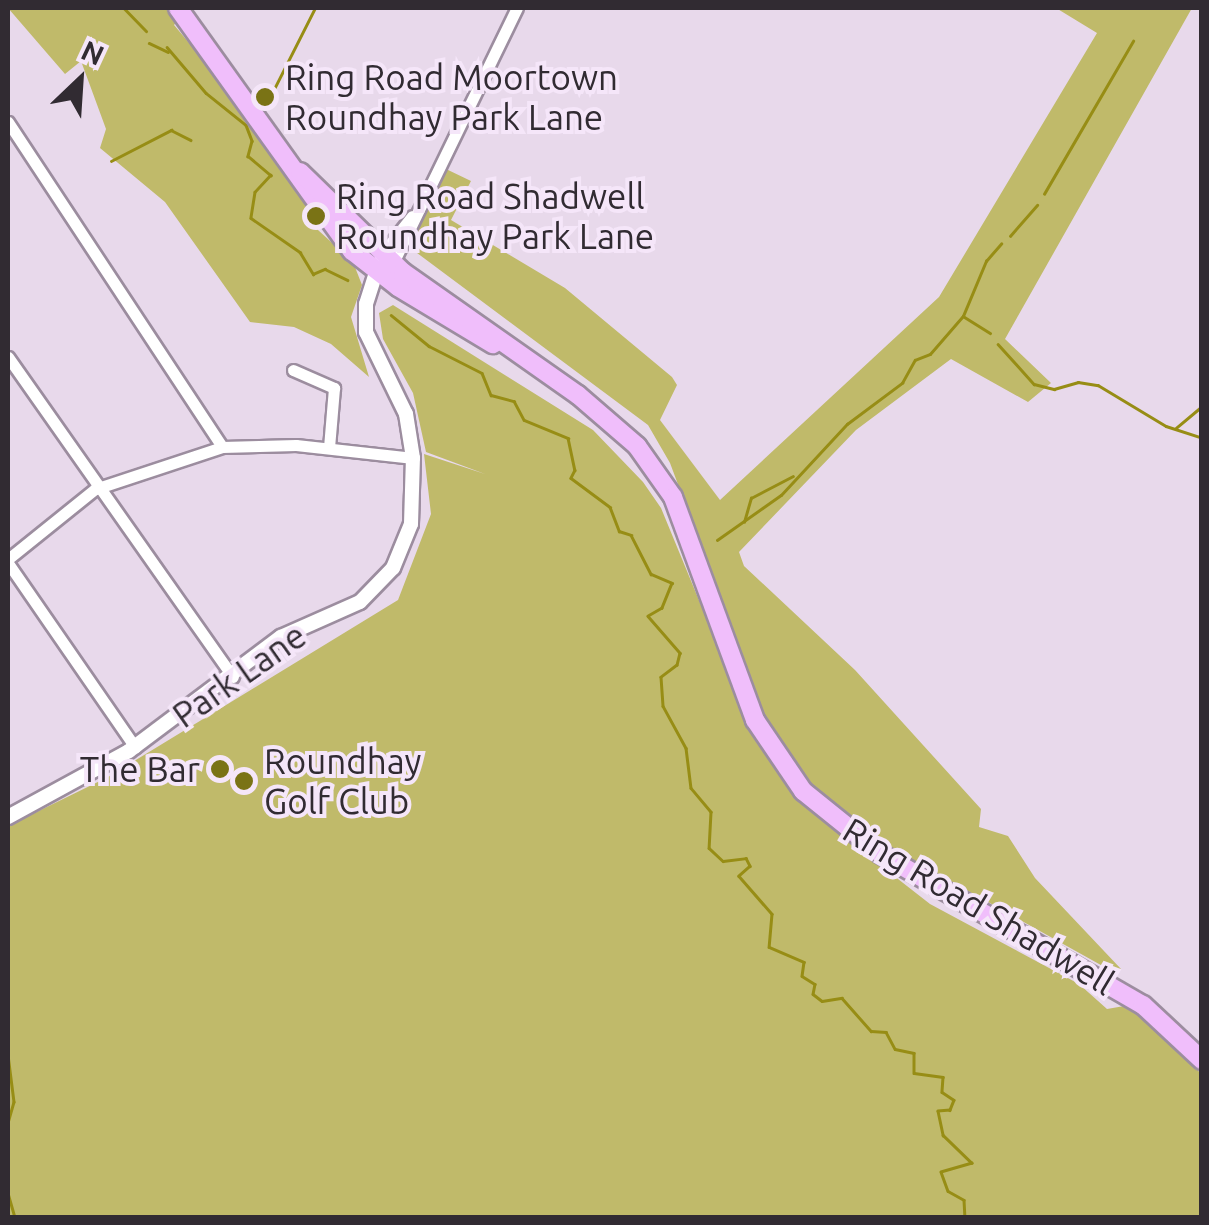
<!DOCTYPE html>
<style>
body{margin:0}
#map{position:relative;width:1209px;height:1225px;overflow:hidden;background:#e8d9eb;font-family:Ubuntu,sans-serif}
div>[style]{position:absolute}
.green>*{inset:0;background:#c0ba6a}
.stream>*{height:2.5px;margin:-1.25px;padding:0 1.25px;transform-origin:1.25px;border-radius:1.25px;background:#978d15}
.roads{filter:drop-shadow(2px 0 #9c8d9f) drop-shadow(-2px 0 #9c8d9f) drop-shadow(0 2px #9c8d9f) drop-shadow(0 -2px #9c8d9f)}
.minor>*{height:11px;margin:-5.5px;padding:0 5.5px;transform-origin:5.5px;border-radius:5.5px;background:#fff}
.tertiary>*{height:14px;margin:-7px;padding:0 7px;transform-origin:7px;border-radius:7px;background:#fff}
.trunk>*{height:18px;margin:-9px;padding:0 9px;transform-origin:9px;border-radius:9px;background:#f0befb}
.dots>*{width:28px;height:28px;translate:-50% -50%;box-sizing:border-box;border:5px solid #f5e6f9;border-radius:50%}
span{translate:-50% -50%;white-space:nowrap;text-align:center;line-height:1.15;-webkit-text-stroke:8px #f5e6f9;paint-order:stroke}
.poi-label{font-size:35px;color:#312b32}
.left{translate:0 -50%;text-align:left}
.right{translate:-100% -50%;text-align:right}
.street-label{font-size:35px;color:#312b32}
.frame{position:absolute;inset:0;border:10px solid #312b32;pointer-events:none}
.north{position:absolute;left:30px;top:30px;width:100px;height:100px;-webkit-text-stroke:8px #f5e6f9;paint-order:stroke;rotate:25deg;font-size:28px;font-weight:700;line-height:40px;text-align:center;color:#312b32}
.north::after{content:'';display:block;margin:auto;width:35px;height:45px;background:#312b32;clip-path:polygon(50% 0,100% 100%,50% 72%,0 100%)}
</style>
<div id="map">
<div class="green">
<div style="clip-path:polygon(8px 8px,169px 8px,180px 18px,174px 25px,275px 145px,318px 230px,353px 262px,362px 285px,351px 317px,369px 377px,331px 344px,294px 327px,250px 322px,165px 202px,100px 148px,106px 129px,81px 61px,65px 74px)"></div>
<div style="clip-path:polygon(1056px 8px,1192px 8px,1005px 339px,1051px 383px,1028px 402px,951px 359px,856px 430px,739px 552px,744px 566px,855px 670px,981px 809px,979px 827px,1008px 836px,1035px 878px,1121px 969px,1117px 974px,866px 834px,815px 788px,770px 730px,670px 463px,648px 425px,409px 247px,446px 169px,471px 181px,451px 220px,565px 288px,672px 377px,677px 385px,660px 420px,720px 500px,939px 297px,1097px 33px)"></div>
<div style="clip-path:polygon(393px 305px,593px 430px,643px 482px,661px 508px,752px 729px,811px 811px,930px 904px,1079px 984px,1107px 1009px,1130px 1005px,1192px 1061px,1201px 1075px,1201px 1217px,8px 1218px,8px 826px,108px 777px,398px 600px,431px 514px,424px 454px,485px 474px,426px 452px,413px 393px,383px 339px,379px 313px)"></div>
</div>
<div class="stream">
<div style="left:124px;top:8px;width:32px;rotate:46deg"></div>
<div style="left:149px;top:43px;width:21px;rotate:25deg"></div>
<div style="left:167px;top:47px;width:60px;rotate:49.7deg"></div>
<div style="left:206px;top:93px;width:51px;rotate:38.7deg"></div>
<div style="left:246px;top:125px;width:17px;rotate:69deg"></div>
<div style="left:252px;top:141px;width:16px;rotate:105deg"></div>
<div style="left:248px;top:156px;width:30px;rotate:40deg"></div>
<div style="left:271px;top:175px;width:23px;rotate:133deg"></div>
<div style="left:255px;top:192px;width:26px;rotate:99deg"></div>
<div style="left:251px;top:218px;width:60px;rotate:34.8deg"></div>
<div style="left:300px;top:252px;width:26px;rotate:59deg"></div>
<div style="left:313px;top:274px;width:13px;rotate:-23deg"></div>
<div style="left:325px;top:269px;width:25px;rotate:26deg"></div>
<div style="left:272px;top:93px;width:95px;rotate:-63.2deg"></div>
<div style="left:111px;top:161px;width:68px;rotate:-27.3deg"></div>
<div style="left:171px;top:130px;width:22px;rotate:27deg"></div>
<div style="left:1044px;top:194px;width:177px;rotate:-59.8deg"></div>
<div style="left:1010px;top:236px;width:41px;rotate:-48.9deg"></div>
<div style="left:391px;top:315px;width:49px;rotate:39.2deg"></div>
<div style="left:429px;top:346px;width:59px;rotate:27deg"></div>
<div style="left:482px;top:373px;width:24px;rotate:68deg"></div>
<div style="left:491px;top:395px;width:24px;rotate:15deg"></div>
<div style="left:514px;top:401px;width:21px;rotate:62deg"></div>
<div style="left:524px;top:420px;width:48px;rotate:22.2deg"></div>
<div style="left:568px;top:438px;width:33px;rotate:78deg"></div>
<div style="left:575px;top:470px;width:9px;rotate:117deg"></div>
<div style="left:571px;top:478px;width:49px;rotate:36.6deg"></div>
<div style="left:610px;top:507px;width:26px;rotate:69deg"></div>
<div style="left:619px;top:531px;width:13px;rotate:18deg"></div>
<div style="left:631px;top:535px;width:44px;rotate:62.9deg"></div>
<div style="left:651px;top:574px;width:23px;rotate:23deg"></div>
<div style="left:672px;top:583px;width:27px;rotate:112deg"></div>
<div style="left:662px;top:608px;width:16px;rotate:150deg"></div>
<div style="left:648px;top:616px;width:49px;rotate:49.1deg"></div>
<div style="left:680px;top:653px;width:12px;rotate:104deg"></div>
<div style="left:677px;top:665px;width:20px;rotate:143deg"></div>
<div style="left:661px;top:677px;width:29px;rotate:86deg"></div>
<div style="left:663px;top:706px;width:48px;rotate:61.3deg"></div>
<div style="left:686px;top:748px;width:40px;rotate:82.9deg"></div>
<div style="left:691px;top:788px;width:31px;rotate:50deg"></div>
<div style="left:711px;top:812px;width:36px;rotate:93deg"></div>
<div style="left:709px;top:848px;width:19px;rotate:43deg"></div>
<div style="left:723px;top:861px;width:23px;rotate:-7deg"></div>
<div style="left:746px;top:858px;width:9px;rotate:63deg"></div>
<div style="left:750px;top:866px;width:15px;rotate:138deg"></div>
<div style="left:739px;top:876px;width:50px;rotate:49deg"></div>
<div style="left:772px;top:914px;width:33px;rotate:95deg"></div>
<div style="left:769px;top:947px;width:38px;rotate:23deg"></div>
<div style="left:804px;top:962px;width:14px;rotate:98deg"></div>
<div style="left:802px;top:976px;width:15px;rotate:32deg"></div>
<div style="left:815px;top:984px;width:10px;rotate:101deg"></div>
<div style="left:813px;top:994px;width:11px;rotate:38deg"></div>
<div style="left:822px;top:1001px;width:20px;rotate:-9deg"></div>
<div style="left:842px;top:998px;width:44px;rotate:48.7deg"></div>
<div style="left:871px;top:1031px;width:15px;rotate:4deg"></div>
<div style="left:886px;top:1032px;width:19px;rotate:62deg"></div>
<div style="left:895px;top:1049px;width:19px;rotate:12deg"></div>
<div style="left:914px;top:1053px;width:20px;rotate:90deg"></div>
<div style="left:914px;top:1073px;width:29px;rotate:8deg"></div>
<div style="left:943px;top:1077px;width:15px;rotate:94deg"></div>
<div style="left:942px;top:1092px;width:14px;rotate:34deg"></div>
<div style="left:954px;top:1100px;width:11px;rotate:112deg"></div>
<div style="left:950px;top:1110px;width:12px;rotate:175deg"></div>
<div style="left:938px;top:1111px;width:25px;rotate:78deg"></div>
<div style="left:943px;top:1135px;width:40px;rotate:44deg"></div>
<div style="left:972px;top:1163px;width:32px;rotate:164deg"></div>
<div style="left:941px;top:1172px;width:20px;rotate:70deg"></div>
<div style="left:948px;top:1191px;width:18px;rotate:29deg"></div>
<div style="left:964px;top:1200px;width:18px;rotate:87deg"></div>
<div style="left:963px;top:316px;width:32px;rotate:32deg"></div>
<div style="left:998px;top:344px;width:54px;rotate:48deg"></div>
<div style="left:1034px;top:384px;width:21px;rotate:14deg"></div>
<div style="left:1054px;top:389px;width:25px;rotate:-16deg"></div>
<div style="left:1078px;top:382px;width:20px;rotate:9deg"></div>
<div style="left:1098px;top:385px;width:79px;rotate:31.1deg"></div>
<div style="left:1166px;top:426px;width:38px;rotate:18deg"></div>
<div style="left:1176px;top:428px;width:34px;rotate:-40deg"></div>
<div style="left:744px;top:522px;width:25px;rotate:-74deg"></div>
<div style="left:751px;top:498px;width:47px;rotate:-27.6deg"></div>
<div style="left:717px;top:540px;width:78px;rotate:-35.1deg"></div>
<div style="left:781px;top:495px;width:97px;rotate:-47.1deg"></div>
<div style="left:847px;top:424px;width:69px;rotate:-36.7deg"></div>
<div style="left:902px;top:383px;width:26px;rotate:-61deg"></div>
<div style="left:915px;top:360px;width:16px;rotate:-22deg"></div>
<div style="left:930px;top:354px;width:50px;rotate:-49deg"></div>
<div style="left:963px;top:316px;width:60px;rotate:-67.3deg"></div>
<div style="left:986px;top:261px;width:23px;rotate:-49deg"></div>
<div style="left:8px;top:1055px;width:47px;rotate:82.7deg"></div>
<div style="left:14px;top:1102px;width:22px;rotate:106deg"></div>
<div style="left:8px;top:1146px;width:24px;rotate:90deg"></div>
<div style="left:8px;top:1193px;width:26px;rotate:74deg"></div>
</div>
<div class="roads">
<div class="minor">
<div style="left:8px;top:122px;width:389px;rotate:56.6deg"></div>
<div style="left:382px;top:254px;width:48px;rotate:-51.7deg"></div>
<div style="left:393px;top:263px;width:284px;rotate:-64.1deg"></div>
<div style="left:8px;top:357px;width:391px;rotate:54.9deg"></div>
<div style="left:293px;top:370px;width:45px;rotate:23.7deg"></div>
<div style="left:334px;top:388px;width:60px;rotate:94.8deg"></div>
<div style="left:8px;top:559px;width:112px;rotate:-38.8deg"></div>
<div style="left:95px;top:489px;width:134px;rotate:-18.3deg"></div>
<div style="left:222px;top:447px;width:74px;rotate:-1.5deg"></div>
<div style="left:296px;top:445px;width:118px;rotate:6.3deg"></div>
<div style="left:8px;top:563px;width:224px;rotate:55.4deg"></div>
</div>
<div class="tertiary">
<div style="left:8px;top:817px;width:138px;rotate:-28.6deg"></div>
<div style="left:129px;top:751px;width:190px;rotate:-36.9deg"></div>
<div style="left:281px;top:637px;width:86px;rotate:-23.9deg"></div>
<div style="left:360px;top:602px;width:47px;rotate:-45.9deg"></div>
<div style="left:393px;top:568px;width:48px;rotate:-67.8deg"></div>
<div style="left:411px;top:524px;width:66px;rotate:-88.3deg"></div>
<div style="left:413px;top:458px;width:45px;rotate:-99deg"></div>
<div style="left:406px;top:414px;width:91px;rotate:-116deg"></div>
<div style="left:366px;top:332px;width:28px;rotate:-90deg"></div>
<div style="left:366px;top:304px;width:43px;rotate:-72.4deg"></div>
</div>
<div class="trunk">
<div style="left:178px;top:8px;width:299px;rotate:54.4deg"></div>
<div style="left:352px;top:251px;width:58px;rotate:38deg"></div>
<div style="left:398px;top:287px;width:111px;rotate:31deg"></div>
<div style="left:300px;top:172px;width:144px;rotate:44.2deg"></div>
<div style="left:403px;top:272px;width:214px;rotate:35.1deg"></div>
<div style="left:578px;top:395px;width:78px;rotate:40.8deg"></div>
<div style="left:637px;top:446px;width:62px;rotate:54.8deg"></div>
<div style="left:673px;top:497px;width:238px;rotate:69.8deg"></div>
<div style="left:755px;top:720px;width:86px;rotate:55.9deg"></div>
<div style="left:803px;top:791px;width:100px;rotate:38.9deg"></div>
<div style="left:881px;top:854px;width:302px;rotate:30deg"></div>
<div style="left:1143px;top:1005px;width:81px;rotate:43deg"></div>
</div>
</div>
<div class="dots">
<div style="left:265px;top:97px;background:#7a7315"></div>
<div style="left:316px;top:216px;background:#7a7315"></div>
<div style="left:220px;top:769px;background:#7a7315"></div>
<div style="left:244px;top:781px;background:#7a7315"></div>
</div>
<div class="poi-label">
<span class="left" style="left:285px;top:97px">Ring Road Moortown<br>Roundhay Park Lane</span>
<span class="left" style="left:336px;top:216px">Ring Road Shadwell<br>Roundhay Park Lane</span>
<span class="left" style="left:264px;top:781px">Roundhay<br>Golf Club</span>
<span class="right" style="left:200px;top:769px">The Bar</span>
</div>
<div class="street-label">
<span style="left:239px;top:675px;rotate:-35deg">Park Lane</span>
<span style="left:979px;top:906px;rotate:31deg">Ring Road Shadwell</span>
</div>
<div class="frame"></div>
<div class="north">N</div>
</div>
